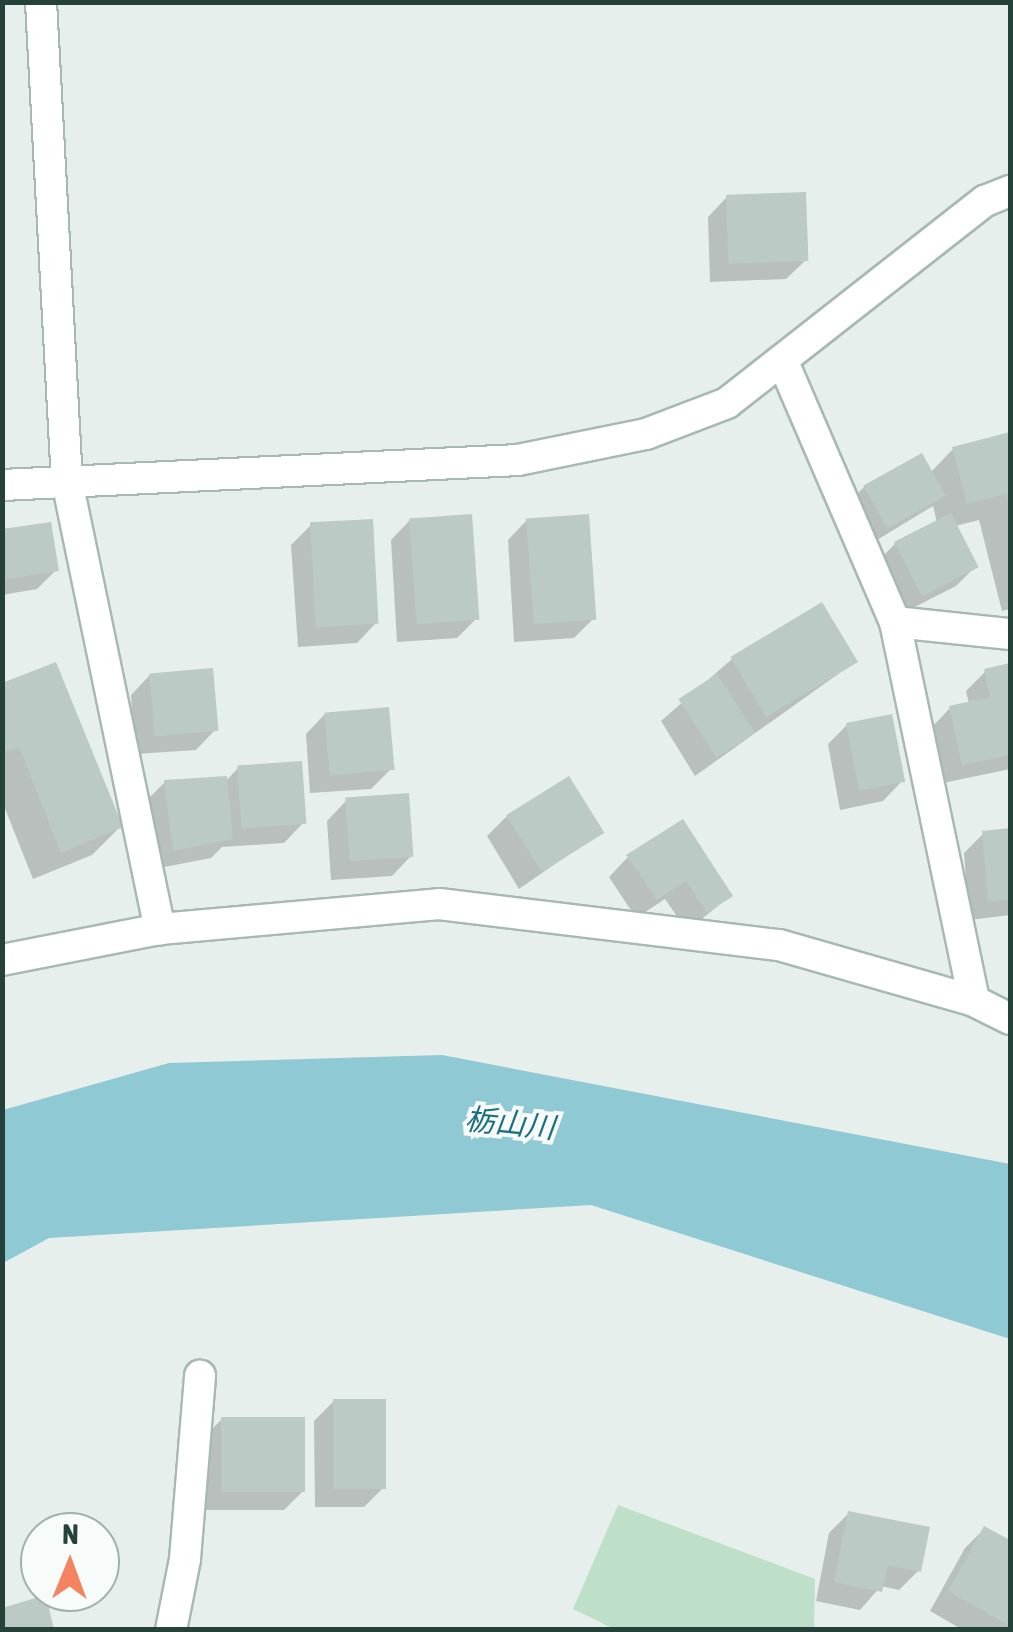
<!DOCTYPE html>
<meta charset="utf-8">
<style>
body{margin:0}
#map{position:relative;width:1013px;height:1632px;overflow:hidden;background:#e6efeb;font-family:"Asap Condensed","Noto Sans JP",sans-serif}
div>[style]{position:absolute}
.green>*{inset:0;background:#bfe0c8}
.water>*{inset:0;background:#8ec9d4}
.shadow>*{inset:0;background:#0003}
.building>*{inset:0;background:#bbcac4;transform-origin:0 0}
.roads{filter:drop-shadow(2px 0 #a8b8b2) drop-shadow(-2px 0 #a8b8b2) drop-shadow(0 2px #a8b8b2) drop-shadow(0 -2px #a8b8b2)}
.street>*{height:30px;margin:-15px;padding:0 15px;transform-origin:15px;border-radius:15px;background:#fff}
span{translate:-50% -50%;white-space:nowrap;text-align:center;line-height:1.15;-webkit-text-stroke:8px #f7fbf9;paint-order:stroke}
.water-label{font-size:30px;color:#1c6f80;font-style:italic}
.frame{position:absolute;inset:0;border:5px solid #24423a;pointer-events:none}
.north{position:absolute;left:20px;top:1512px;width:100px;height:100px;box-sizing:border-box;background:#f7fbf9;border:2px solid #a3b1ad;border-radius:50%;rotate:1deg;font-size:28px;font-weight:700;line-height:40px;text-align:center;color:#24423a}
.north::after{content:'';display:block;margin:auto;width:35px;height:45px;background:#f4845f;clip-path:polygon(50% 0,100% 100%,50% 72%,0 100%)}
</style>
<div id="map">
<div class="green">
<div style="clip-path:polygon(618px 1505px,815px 1579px,814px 1629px,614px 1629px,573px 1609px)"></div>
</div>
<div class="water">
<div style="clip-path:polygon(442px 1055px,1010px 1164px,1010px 1339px,591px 1205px,49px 1238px,3px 1263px,3px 1110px,169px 1063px)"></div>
</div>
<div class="shadow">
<div style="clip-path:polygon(727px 197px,806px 260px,786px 279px,710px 282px,708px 217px)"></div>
<div style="clip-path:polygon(1010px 435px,1010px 609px,1002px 611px,979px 520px,955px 526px,976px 566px,956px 586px,901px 614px,876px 563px,895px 544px,937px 523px,933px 506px,867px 546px,845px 507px,864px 487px,921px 456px,930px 473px,953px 449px)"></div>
<div style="clip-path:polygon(410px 520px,476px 619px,457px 638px,397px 642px,391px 540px)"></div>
<div style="clip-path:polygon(527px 520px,593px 619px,574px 638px,514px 642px,508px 540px)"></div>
<div style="clip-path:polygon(311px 525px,376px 623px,357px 643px,298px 647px,291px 545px)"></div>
<div style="clip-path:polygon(2px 532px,56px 570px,37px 589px,2px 595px)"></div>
<div style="clip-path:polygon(732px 659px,855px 662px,695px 776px,661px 721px)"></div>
<div style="clip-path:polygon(1010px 666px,1010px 769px,943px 783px,931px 728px,950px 708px,969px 704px,966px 691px,986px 671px)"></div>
<div style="clip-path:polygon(150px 675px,215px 730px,196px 750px,135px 754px,131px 695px)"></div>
<div style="clip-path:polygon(2px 685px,120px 827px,92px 855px,33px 879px,2px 801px)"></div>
<div style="clip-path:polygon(325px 714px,391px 769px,371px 789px,310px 793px,306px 734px)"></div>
<div style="clip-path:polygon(847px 725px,902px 781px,883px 801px,840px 810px,828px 744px)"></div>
<div style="clip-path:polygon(238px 768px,303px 823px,284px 843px,222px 847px,211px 858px,154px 869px,145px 802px,165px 782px,225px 782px)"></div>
<div style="clip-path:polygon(346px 801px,411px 856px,392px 876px,331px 880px,327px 821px)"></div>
<div style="clip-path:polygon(507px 816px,601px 832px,519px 889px,487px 836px)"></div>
<div style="clip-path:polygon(1010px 830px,1010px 915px,969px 920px,964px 853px,983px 834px)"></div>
<div style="clip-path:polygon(628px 857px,730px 896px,687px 931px,665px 899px,636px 918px,609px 877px)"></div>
<div style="clip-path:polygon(334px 1401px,384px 1487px,364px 1507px,315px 1507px,314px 1421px)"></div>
<div style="clip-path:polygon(222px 1419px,304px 1490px,284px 1510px,203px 1510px,202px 1439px)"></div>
<div style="clip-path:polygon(849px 1513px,919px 1570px,899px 1590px,881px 1586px,860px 1610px,816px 1601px,829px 1533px)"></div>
<div style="clip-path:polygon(984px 1529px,1010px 1543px,1010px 1630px,963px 1630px,930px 1611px,965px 1548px)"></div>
</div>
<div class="building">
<div style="left:806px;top:192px;width:69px;height:80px;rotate:88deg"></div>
<div style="clip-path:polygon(1010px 432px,1010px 505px,1006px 494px,967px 504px,952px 447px)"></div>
<div style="left:922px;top:453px;width:49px;height:67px;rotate:61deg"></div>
<div style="left:951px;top:513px;width:61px;height:64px;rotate:63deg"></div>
<div style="left:472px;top:514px;width:106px;height:63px;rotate:86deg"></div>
<div style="left:589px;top:514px;width:106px;height:63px;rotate:86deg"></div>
<div style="left:373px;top:519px;width:105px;height:63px;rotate:87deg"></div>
<div style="clip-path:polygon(51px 522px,59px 571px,2px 580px,2px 529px)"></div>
<div style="left:822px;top:602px;width:70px;height:107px;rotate:59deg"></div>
<div style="clip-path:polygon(56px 662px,123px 827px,61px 853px,19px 747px,2px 753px,2px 683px)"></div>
<div style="clip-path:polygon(1010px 663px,1010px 755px,962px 765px,949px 706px,990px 697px,984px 669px)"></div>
<div style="left:213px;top:668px;width:63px;height:64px;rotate:85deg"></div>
<div style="left:717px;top:674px;width:70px;height:46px;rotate:57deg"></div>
<div style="left:389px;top:707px;width:63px;height:65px;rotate:85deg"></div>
<div style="left:892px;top:714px;width:69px;height:47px;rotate:79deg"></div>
<div style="left:302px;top:761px;width:63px;height:65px;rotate:86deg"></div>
<div style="clip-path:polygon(227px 776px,233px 839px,173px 851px,164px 780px)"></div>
<div style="left:569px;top:776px;width:67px;height:74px;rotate:58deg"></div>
<div style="left:409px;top:793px;width:64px;height:64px;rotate:86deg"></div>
<div style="clip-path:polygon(683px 819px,733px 896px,707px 913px,686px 881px,657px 900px,626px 855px)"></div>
<div style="clip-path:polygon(1010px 828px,1010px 899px,988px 902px,982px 831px)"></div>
<div style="left:333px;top:1399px;width:53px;height:90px"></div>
<div style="left:221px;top:1417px;width:84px;height:75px"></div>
<div style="clip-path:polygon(848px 1511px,930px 1527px,921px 1572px,888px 1565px,882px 1592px,834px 1582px)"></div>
<div style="clip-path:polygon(984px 1526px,1010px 1540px,1010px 1626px,948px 1591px)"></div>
<div style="clip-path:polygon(46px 1595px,54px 1630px,2px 1630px,2px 1608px)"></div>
</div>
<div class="roads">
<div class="street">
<div style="left:41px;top:2px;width:480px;rotate:86.9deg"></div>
<div style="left:67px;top:481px;width:458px;rotate:78.3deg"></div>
<div style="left:783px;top:362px;width:283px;rotate:66.7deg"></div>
<div style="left:895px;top:622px;width:387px;rotate:78.2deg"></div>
<div style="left:2px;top:485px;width:517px;rotate:-2.77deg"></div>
<div style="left:518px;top:460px;width:131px;rotate:-11.5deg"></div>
<div style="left:646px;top:434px;width:87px;rotate:-20.9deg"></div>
<div style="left:727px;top:403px;width:328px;rotate:-38.1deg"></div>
<div style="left:985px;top:201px;width:27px;rotate:-22deg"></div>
<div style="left:895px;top:622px;width:116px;rotate:6deg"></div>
<div style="left:2px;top:960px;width:161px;rotate:-11.1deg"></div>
<div style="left:160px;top:929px;width:280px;rotate:-5.1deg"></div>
<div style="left:439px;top:904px;width:342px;rotate:6.9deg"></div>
<div style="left:779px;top:945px;width:203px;rotate:16deg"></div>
<div style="left:974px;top:1001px;width:40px;rotate:26.6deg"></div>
<div style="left:171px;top:1630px;width:72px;rotate:-78.8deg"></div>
<div style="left:185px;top:1559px;width:184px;rotate:-85.3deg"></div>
</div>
</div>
<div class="water-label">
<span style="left:510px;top:1123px;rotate:6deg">栃山川</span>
</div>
<div class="frame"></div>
<div class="north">N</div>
</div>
